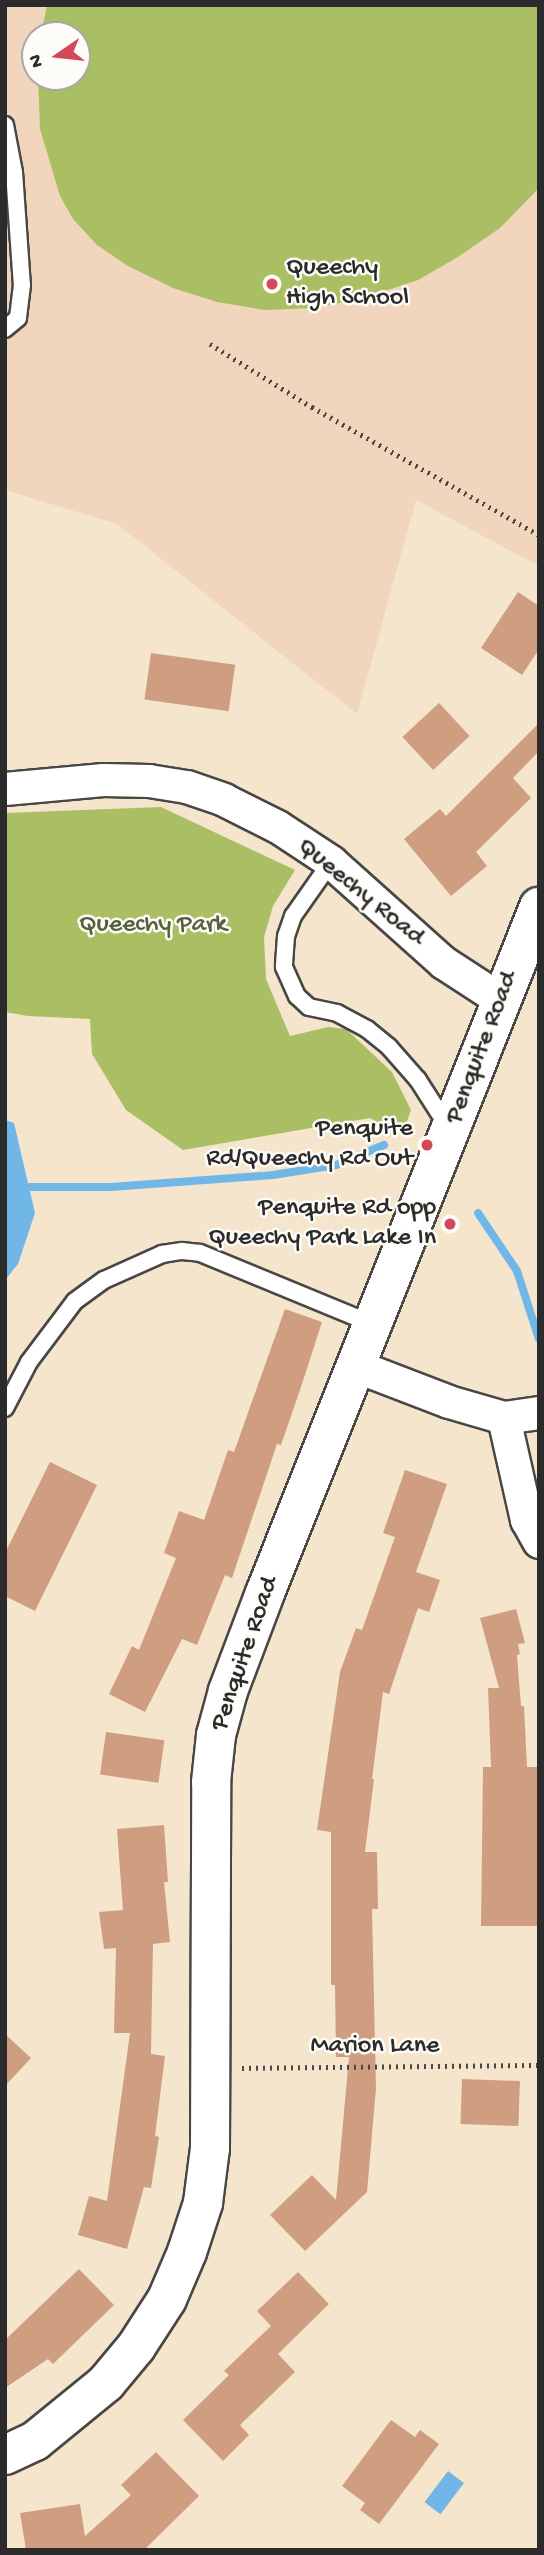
<!DOCTYPE html>
<style>
body{margin:0}
#map{position:relative;width:544px;height:2555px;overflow:hidden;background:#f5e5cd;font-family:"Gochi Hand",sans-serif}
div>[style]{position:absolute}
.built>*{inset:0;background:#f1d5bd}
.green>*{inset:0;background:#aabf64}
.water>*{inset:0;background:#70b7e8;transform-origin:0 0}
.stream>*{height:8px;margin:-4px;padding:0 4px;transform-origin:4px;border-radius:4px;background:#70b7e8}
.building>*{inset:0;background:#cf9e81;transform-origin:0 0}
.path>*{height:4.5px;margin-top:-2.25px;transform-origin:0;background:repeating-linear-gradient(90deg,#494743 0 2px,transparent 0 7px)}
.roads{filter:drop-shadow(2px 0 #494743) drop-shadow(-2px 0 #494743) drop-shadow(0 2px #494743) drop-shadow(0 -2px #494743)}
.service>*{height:16px;margin:-8px;padding:0 8px;transform-origin:8px;border-radius:8px;background:#fff}
.minor>*{height:32px;margin:-16px;padding:0 16px;transform-origin:16px;border-radius:16px;background:#fff}
.tertiary>*{height:38px;margin:-19px;padding:0 19px;transform-origin:19px;border-radius:19px;background:#fff}
.dots>*{width:19px;height:19px;translate:-50% -50%;box-sizing:border-box;border:4px solid #fdfcf7;border-radius:50%}
span{translate:-50% -50%;white-space:nowrap;text-align:center;line-height:1.15;-webkit-text-stroke:5px #fdfcf7;paint-order:stroke}
.poi-label{font-size:26px;color:#2b2b2b}
.left{translate:0 -50%;text-align:left}
.right{translate:-100% -50%;text-align:right}
.street-label{font-size:26px;color:#2b2b2b}
.park-label{font-size:26px;color:#575f3f}
.frame{position:absolute;inset:0;border:7px solid #2b2b2b;pointer-events:none}
.north{position:absolute;left:21px;top:21px;width:70px;height:70px;box-sizing:border-box;background:#fdfcf7;border:2px solid #a9a8a5;border-radius:50%;rotate:256deg;font-size:19px;font-weight:700;line-height:28px;text-align:center;color:#2b2b2b}
.north::after{content:'';display:block;margin:auto;width:24px;height:32px;background:#d1495b;clip-path:polygon(50% 0,100% 100%,50% 72%,0 100%)}
</style>
<div id="map">
<div class="built">
<div style="clip-path:polygon(evenodd,5px 5px,539px 5px,539px 566px,416px 500px,357px 714px,117px 524px,5px 490px,5px 5px,35px 35px,77px 35px,77px 77px,35px 77px,35px 35px)"></div>
</div>
<div class="green">
<div style="clip-path:polygon(47px 5px,539px 5px,539px 188px,500px 228px,458px 257px,418px 280px,364px 298px,314px 308px,265px 310px,217px 302px,173px 288px,128px 266px,97px 245px,73px 219px,60px 196px,40px 129px,38px 77px,77px 77px,77px 35px,41px 35px)"></div>
<div style="clip-path:polygon(161px 807px,295px 870px,273px 906px,264px 937px,266px 979px,290px 1036px,328px 1027px,346px 1029px,392px 1072px,411px 1110px,405px 1127px,391px 1130px,370px 1118px,183px 1150px,126px 1110px,92px 1054px,90px 1019px,28px 1016px,5px 1012px,5px 813px)"></div>
</div>
<div class="water">
<div style="clip-path:polygon(5px 1120px,14px 1123px,35px 1213px,18px 1264px,5px 1280px)"></div>
<div style="left:448px;top:2471px;width:20px;height:39px;rotate:37deg"></div>
</div>
<div class="stream">
<div style="left:30px;top:1187px;width:81px"></div>
<div style="left:111px;top:1187px;width:162px;rotate:-4.2deg"></div>
<div style="left:273px;top:1175px;width:64px;rotate:-9deg"></div>
<div style="left:336px;top:1165px;width:52px;rotate:-22.6deg"></div>
<div style="left:478px;top:1213px;width:70px;rotate:56.1deg"></div>
<div style="left:517px;top:1271px;width:71px;rotate:72.1deg"></div>
</div>
<div class="building">
<div style="clip-path:polygon(518px 592px,539px 606px,539px 649px,522px 675px,481px 648px)"></div>
<div style="left:151px;top:653px;width:85px;height:47px;rotate:8deg"></div>
<div style="left:439px;top:703px;width:45px;height:50px;rotate:47deg"></div>
<div style="clip-path:polygon(539px 723px,539px 751px,513px 778px,531px 798px,476px 852px,487px 866px,451px 896px,404px 839px,440px 809px,446px 816px)"></div>
<div style="clip-path:polygon(285px 1309px,322px 1322px,301px 1387px,281px 1445px,277px 1444px,232px 1578px,225px 1575px,197px 1645px,182px 1639px,145px 1712px,109px 1694px,132px 1646px,139px 1650px,176px 1558px,164px 1553px,179px 1511px,204px 1520px,228px 1450px,234px 1452px)"></div>
<div style="clip-path:polygon(50px 1462px,97px 1485px,35px 1611px,5px 1596px,5px 1553px)"></div>
<div style="clip-path:polygon(405px 1470px,447px 1484px,416px 1572px,440px 1580px,429px 1612px,418px 1608px,389px 1694px,383px 1692px,372px 1779px,374px 1779px,365px 1852px,377px 1852px,378px 1909px,372px 1909px,376px 2088px,367px 2192px,305px 2251px,270px 2215px,312px 2175px,336px 2200px,349px 2057px,336px 2057px,335px 1985px,331px 1985px,331px 1832px,317px 1830px,340px 1672px,356px 1628px,362px 1630px,395px 1537px,383px 1533px)"></div>
<div style="clip-path:polygon(516px 1609px,525px 1643px,518px 1644px,520px 1654px,517px 1655px,521px 1706px,524px 1706px,527px 1767px,539px 1767px,539px 1926px,481px 1926px,483px 1767px,491px 1767px,488px 1688px,499px 1688px,480px 1618px)"></div>
<div style="left:106px;top:1732px;width:59px;height:43px;rotate:8deg"></div>
<div style="clip-path:polygon(164px 1825px,168px 1882px,164px 1882px,170px 1942px,153px 1944px,151px 2054px,165px 2056px,155px 2136px,159px 2137px,151px 2188px,144px 2187px,127px 2249px,78px 2235px,89px 2196px,107px 2201px,130px 2033px,114px 2033px,116px 1948px,104px 1949px,99px 1912px,123px 1910px,117px 1829px)"></div>
<div style="clip-path:polygon(5px 2034px,31px 2058px,5px 2086px)"></div>
<div style="left:462px;top:2079px;width:58px;height:45px;rotate:2deg"></div>
<div style="clip-path:polygon(79px 2269px,114px 2305px,53px 2364px,48px 2359px,5px 2388px,5px 2340px)"></div>
<div style="clip-path:polygon(298px 2272px,329px 2304px,278px 2354px,295px 2372px,240px 2425px,249px 2435px,223px 2461px,183px 2420px,229px 2375px,224px 2371px,271px 2326px,257px 2311px)"></div>
<div style="clip-path:polygon(391px 2420px,415px 2437px,420px 2430px,439px 2444px,379px 2524px,360px 2510px,365px 2503px,342px 2486px)"></div>
<div style="clip-path:polygon(156px 2452px,199px 2496px,144px 2550px,26px 2550px,20px 2513px,80px 2504px,85px 2536px,131px 2495px,121px 2485px)"></div>
</div>
<div class="path">
<div style="left:210px;top:344px;width:120px;rotate:31.7deg"></div>
<div style="left:312px;top:407px;width:261px;rotate:29.4deg"></div>
<div style="left:242px;top:2068px;width:297px;rotate:-0.6deg"></div>
</div>
<div class="roads">
<div class="service">
<div style="left:5px;top:125px;width:48px;rotate:79.2deg"></div>
<div style="left:14px;top:172px;width:113px;rotate:86deg"></div>
<div style="left:22px;top:285px;width:33px;rotate:97deg"></div>
<div style="left:18px;top:318px;width:17px;rotate:140deg"></div>
<div style="left:331px;top:862px;width:66px;rotate:125.1deg"></div>
<div style="left:293px;top:916px;width:21px;rotate:109deg"></div>
<div style="left:286px;top:936px;width:31px;rotate:94deg"></div>
<div style="left:284px;top:967px;width:32px;rotate:66deg"></div>
<div style="left:297px;top:996px;width:16px;rotate:43deg"></div>
<div style="left:309px;top:1007px;width:29px;rotate:12deg"></div>
<div style="left:337px;top:1013px;width:34px;rotate:28deg"></div>
<div style="left:367px;top:1029px;width:28px;rotate:39deg"></div>
<div style="left:389px;top:1047px;width:44px;rotate:48.7deg"></div>
<div style="left:418px;top:1080px;width:56px;rotate:57.4deg"></div>
<div style="left:5px;top:1408px;width:52px;rotate:-62.4deg"></div>
<div style="left:29px;top:1362px;width:76px;rotate:-53deg"></div>
<div style="left:75px;top:1301px;width:36px;rotate:-36deg"></div>
<div style="left:104px;top:1280px;width:64px;rotate:-24.1deg"></div>
<div style="left:162px;top:1254px;width:20px;rotate:-9deg"></div>
<div style="left:182px;top:1251px;width:18px;rotate:6deg"></div>
<div style="left:200px;top:1253px;width:186px;rotate:22.4deg"></div>
</div>
<div class="minor">
<div style="left:5px;top:789px;width:99px;rotate:-5.2deg"></div>
<div style="left:104px;top:780px;width:45px;rotate:1.3deg"></div>
<div style="left:149px;top:781px;width:38px;rotate:9deg"></div>
<div style="left:187px;top:787px;width:39px;rotate:19deg"></div>
<div style="left:224px;top:800px;width:60px;rotate:26.6deg"></div>
<div style="left:278px;top:827px;width:64px;rotate:33.4deg"></div>
<div style="left:331px;top:862px;width:152px;rotate:41.8deg"></div>
<div style="left:444px;top:963px;width:68px;rotate:33deg"></div>
<div style="left:358px;top:1367px;width:97px;rotate:21deg"></div>
<div style="left:449px;top:1402px;width:57px;rotate:16.2deg"></div>
<div style="left:504px;top:1418px;width:35px;rotate:-8deg"></div>
<div style="left:504px;top:1418px;width:105px;rotate:77.3deg"></div>
<div style="left:527px;top:1520px;width:25px;rotate:61deg"></div>
</div>
<div class="tertiary">
<div style="left:5px;top:2455px;width:33px;rotate:-25deg"></div>
<div style="left:35px;top:2441px;width:92px;rotate:-39.2deg"></div>
<div style="left:106px;top:2383px;width:47px;rotate:-50.2deg"></div>
<div style="left:136px;top:2347px;width:57px;rotate:-57.1deg"></div>
<div style="left:167px;top:2299px;width:51px;rotate:-66.9deg"></div>
<div style="left:187px;top:2252px;width:52px;rotate:-71.9deg"></div>
<div style="left:203px;top:2203px;width:55px;rotate:-82.7deg"></div>
<div style="left:210px;top:2148px;width:366px;rotate:-89.8deg"></div>
<div style="left:211px;top:1782px;width:47px;rotate:-83.9deg"></div>
<div style="left:216px;top:1735px;width:46px;rotate:-74.7deg"></div>
<div style="left:228px;top:1691px;width:105px;rotate:-69.3deg"></div>
<div style="left:265px;top:1593px;width:739px;rotate:-68.23deg"></div>
</div>
</div>
<div class="dots">
<div style="left:272px;top:284px;background:#d1495b"></div>
<div style="left:427px;top:1145px;background:#d1495b"></div>
<div style="left:450px;top:1224px;background:#d1495b"></div>
</div>
<div class="poi-label">
<span class="left" style="left:286px;top:284px">Queechy<br>High School</span>
<span class="right" style="left:413px;top:1145px">Penquite<br>Rd/Queechy Rd Out</span>
<span class="right" style="left:436px;top:1224px">Penquite Rd opp<br>Queechy Park Lake In</span>
</div>
<div class="street-label">
<span style="left:360px;top:893px;rotate:39deg">Queechy Road</span>
<span style="left:483px;top:1048px;rotate:-69deg">Penquite Road</span>
<span style="left:246px;top:1654px;rotate:-71deg">Penquite Road</span>
<span style="left:375px;top:2047px">Marion Lane</span>
</div>
<div class="park-label">
<span style="left:153px;top:926px">Queechy Park</span>
</div>
<div class="frame"></div>
<div class="north">N</div>
</div>
